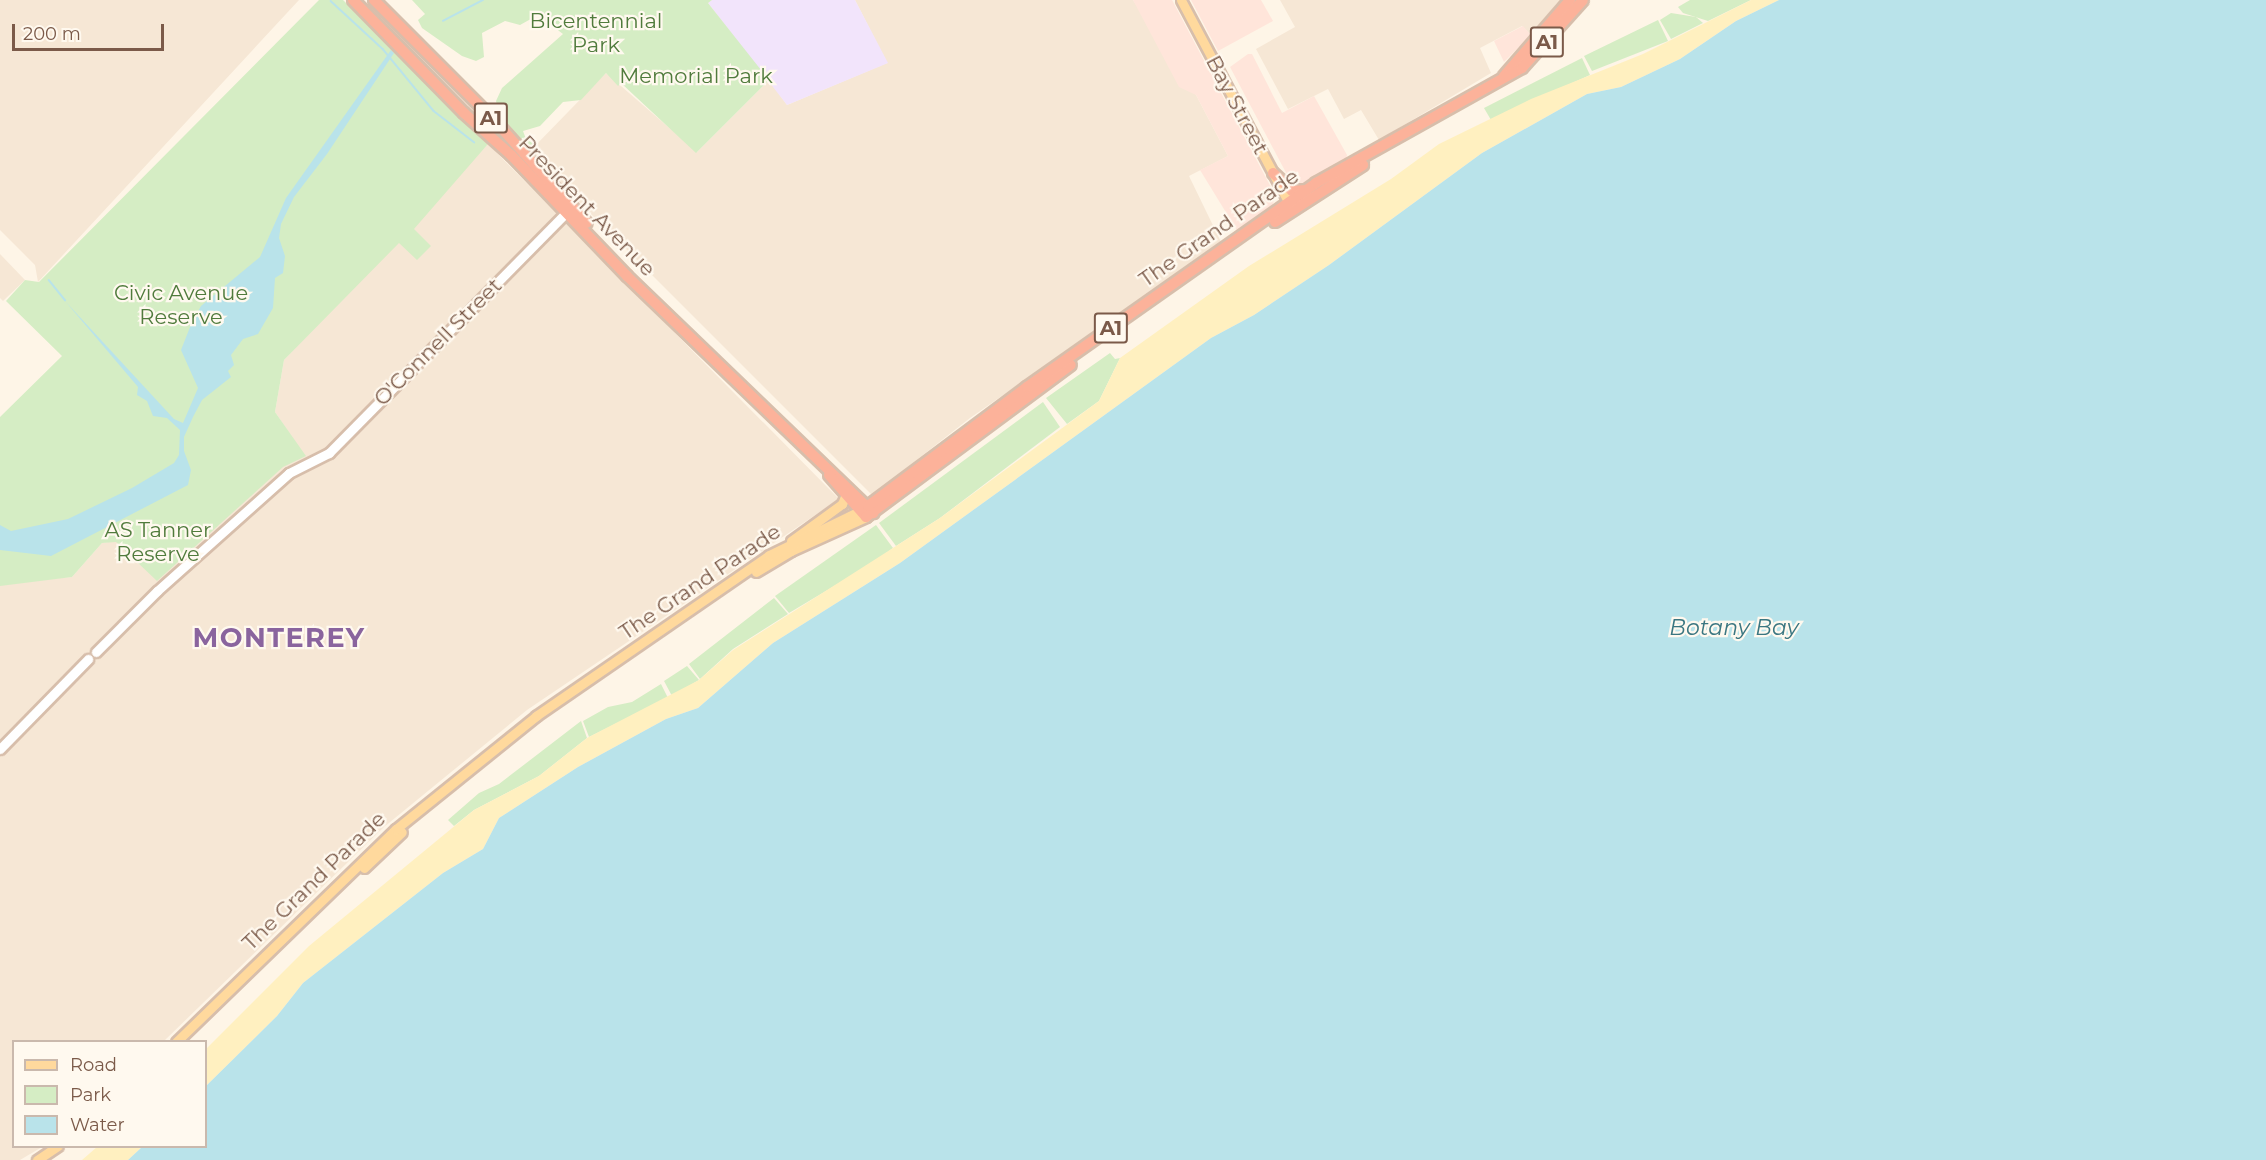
<!DOCTYPE html>
<style>
body{margin:0}
#map{position:relative;width:2266px;height:1160px;overflow:hidden;background:#fef5e7;font-family:Montserrat,sans-serif}
div>[style]{position:absolute}
.residential>*{inset:0;background:#f6e7d5}
.commercial>*{inset:0;background:#ffe5da}
.education>*{inset:0;background:#f2e4fb}
.green>*{inset:0;background:#d5edc4}
.sand>*{inset:0;background:#fff0c0}
.water>*{inset:0;background:#b9e3ea}
.stream>*{height:1.5px;margin:-0.75px;padding:0 0.75px;transform-origin:0.75px;border-radius:0.75px;background:#b9e3ea}
.roads{filter:drop-shadow(2px 0 #d7beab) drop-shadow(-2px 0 #d7beab) drop-shadow(0 2px #d7beab) drop-shadow(0 -2px #d7beab)}
.secondary>*{height:9px;margin:-4.5px;padding:0 4.5px;transform-origin:4.5px;border-radius:4.5px;background:#fff}
.primary>*{height:9px;margin:-4.5px;padding:0 4.5px;transform-origin:4.5px;border-radius:4.5px;background:#ffd99d}
.highway>*{height:10px;margin:-5px;padding:0 5px;transform-origin:5px;border-radius:5px;background:#fcb29a}
span{translate:-50% -50%;white-space:nowrap;text-align:center;line-height:1.15;-webkit-text-stroke:4.5px #fff9ef;paint-order:stroke}
.shield-label span{padding:2px 4px;background:#fff9ef;border:2px solid;border-radius:4px;-webkit-text-stroke-width:0}
.shield-label{font-size:20px;color:#7b5a49;font-weight:700}
.park-label{font-size:21px;color:#507b3c}
.street-label{font-size:21px;color:#7b5a49}
.water-label{font-size:22px;color:#3a7681;font-style:italic}
.district-label{font-size:27px;color:#8a649e;font-weight:700;letter-spacing:1.5px}
.legend{position:absolute;left:12px;top:1040px;width:195px;height:108px;box-sizing:border-box;background:#fff9ef;border:2px solid #cab9ad;margin:0;padding:8px 10px;list-style:none;font-size:18px;color:#7b5a49}
.legend li{display:flex;align-items:center;gap:12px;height:30px}
.legend b{width:30px;border:2px solid #cab9ad}
.scale{position:absolute;left:12px;top:24px;width:152px;height:27px;box-sizing:border-box;border:3px solid #7b5a49;border-top:0;padding-left:8px;font-size:18px;line-height:21px;white-space:nowrap;color:#7b5a49;-webkit-text-stroke:4px #fff9ef;paint-order:stroke}
</style>
<div id="map">
<div class="residential">
<div style="clip-path:polygon(0 0,299px 0,38px 282px,35px 265px,0 230px)"></div>
<div style="clip-path:polygon(855px 0,1133px 0,1196px 95px,1228px 156px,1189px 176px,1222px 244px,970px 418px,872px 495px,565px 188px,531px 150px,606px 73px,697px 152px,769px 80px,787px 105px,887px 63px)"></div>
<div style="clip-path:polygon(1280px 0,1561px 0,1531px 35px,1522px 26px,1480px 48px,1491px 73px,1379px 140px,1361px 110px,1344px 119px,1328px 89px,1288px 109px,1256px 49px,1295px 27px)"></div>
<div style="clip-path:polygon(488px 144px,839px 499px,527px 710px,384px 827px,164px 1041px,14px 1042px,14px 1146px,42px 1147px,20px 1160px,0 1160px,0 583px,72px 577px,102px 543px,116px 541px,305px 456px,275px 412px,284px 360px)"></div>
<div style="clip-path:polygon(0 254px,25px 280px,3px 301px,0 298px)"></div>
</div>
<div class="commercial">
<div style="clip-path:polygon(1133px 0,1172px 0,1275px 195px,1272px 208px,1238px 232px,1200px 170px,1228px 156px,1196px 95px,1179px 87px)"></div>
<div style="clip-path:polygon(1191px 0,1261px 0,1273px 21px,1218px 51px)"></div>
<div style="clip-path:polygon(1523px 26px,1531px 35px,1504px 62px,1494px 41px)"></div>
<div style="clip-path:polygon(1248px 54px,1252px 54px,1282px 113px,1314px 96px,1347px 155px,1346px 160px,1298px 186px,1292px 184px,1230px 67px)"></div>
</div>
<div class="education">
<div style="clip-path:polygon(712px 0,855px 0,888px 63px,787px 105px,708px 3px)"></div>
</div>
<div class="green">
<div style="clip-path:polygon(319px 0,343px 0,488px 144px,414px 229px,431px 246px,417px 260px,399px 243px,284px 360px,275px 412px,306px 456px,283px 467px,157px 581px,116px 542px,102px 543px,72px 577px,0 586px,0 417px,62px 356px,6px 301px,25px 280px,39px 282px)"></div>
<div style="clip-path:polygon(412px 0,712px 0,708px 3px,769px 80px,696px 153px,621px 83px,618px 86px,606px 73px,581px 100px,563px 102px,540px 126px,523px 131px,526px 139px,536px 145px,531px 150px,500px 118px,496px 101px,502px 88px,563px 34px,538px 15px,520px 25px,505px 21px,482px 33px,484px 57px,476px 61px,462px 56px,422px 28px,418px 20px,425px 14px)"></div>
<div style="clip-path:polygon(1690px 0,1751px 0,1708px 21px,1683px 13px,1678px 7px)"></div>
<div style="clip-path:polygon(1671px 13px,1696px 17px,1703px 23px,1671px 39px,1660px 20px)"></div>
<div style="clip-path:polygon(1658px 20px,1668px 41px,1592px 71px,1584px 56px)"></div>
<div style="clip-path:polygon(1582px 58px,1590px 75px,1491px 120px,1484px 108px)"></div>
<div style="clip-path:polygon(1110px 353px,1115px 359px,1120px 358px,1099px 401px,1067px 424px,1046px 398px)"></div>
<div style="clip-path:polygon(1043px 402px,1060px 427px,940px 518px,896px 546px,879px 523px)"></div>
<div style="clip-path:polygon(876px 525px,893px 548px,873px 563px,789px 613px,775px 596px)"></div>
<div style="clip-path:polygon(774px 598px,788px 614px,733px 649px,700px 679px,689px 664px)"></div>
<div style="clip-path:polygon(687px 666px,699px 680px,672px 696px,664px 681px)"></div>
<div style="clip-path:polygon(661px 684px,668px 698px,589px 737px,583px 721px,608px 707px,632px 702px)"></div>
<div style="clip-path:polygon(581px 721px,587px 738px,539px 776px,474px 810px,454px 826px,448px 820px,479px 793px,499px 784px)"></div>
</div>
<div class="sand">
<div style="clip-path:polygon(1751px 0,1779px 0,1736px 21px,1680px 59px,1621px 87px,1587px 94px,1482px 153px,1329px 265px,1254px 315px,1211px 338px,900px 563px,773px 643px,698px 708px,666px 719px,578px 767px,499px 818px,483px 849px,443px 873px,303px 983px,277px 1016px,206px 1086px,206px 1049px,309px 946px,474px 810px,539px 776px,587px 738px,699px 680px,733px 650px,940px 518px,1099px 401px,1120px 358px,1249px 266px,1391px 179px,1439px 144px,1531px 99px,1643px 54px)"></div>
<div style="clip-path:polygon(97px 1147px,97px 1146px,142px 1147px,128px 1160px,82px 1160px)"></div>
</div>
<div class="water">
<div style="clip-path:polygon(1779px 0,2266px 0,2266px 1160px,128px 1160px,142px 1147px,206px 1146px,206px 1086px,277px 1016px,303px 983px,443px 873px,483px 849px,499px 818px,578px 767px,666px 719px,698px 708px,773px 643px,900px 563px,1211px 338px,1254px 315px,1329px 265px,1482px 153px,1587px 94px,1621px 87px,1680px 59px,1736px 21px)"></div>
<div style="clip-path:polygon(391px 50px,394px 53px,327px 154px,294px 197px,281px 224px,279px 238px,285px 256px,283px 273px,275px 278px,273px 308px,258px 334px,243px 339px,231px 355px,234px 365px,228px 371px,231px 377px,202px 400px,193px 417px,184px 437px,184px 451px,191px 470px,188px 485px,51px 556px,0 550px,0 525px,11px 531px,68px 519px,132px 488px,174px 463px,179px 455px,180px 430px,167px 418px,153px 416px,147px 401px,137px 395px,138px 387px,65px 301px,174px 419px,183px 423px,198px 388px,181px 350px,192px 322px,201px 306px,260px 257px,286px 198px)"></div>
</div>
<div class="stream">
<div style="left:331px;top:1px;width:71px;rotate:42.7deg"></div>
<div style="left:383px;top:49px;width:80px;rotate:50.6deg"></div>
<div style="left:434px;top:111px;width:51px;rotate:37.8deg"></div>
<div style="left:443px;top:21px;width:45px;rotate:-27.7deg"></div>
<div style="left:49px;top:280px;width:26px;rotate:51deg"></div>
</div>
<div class="roads">
<div class="secondary">
<div style="left:96px;top:652px;width:86px;rotate:-45deg"></div>
<div style="left:157px;top:591px;width:177px;rotate:-41.8deg"></div>
<div style="left:289px;top:473px;width:45px;rotate:-26.6deg"></div>
<div style="left:329px;top:453px;width:343px;rotate:-45.4deg"></div>
<div style="left:0;top:749px;width:126px;rotate:-45.6deg"></div>
</div>
<div class="primary">
<div style="left:1181px;top:0;width:234px;rotate:62deg"></div>
<div style="left:791px;top:541px;width:63px;rotate:-36deg"></div>
<div style="left:842px;top:504px;width:11px;rotate:-68deg"></div>
<div style="left:756px;top:572px;width:41px;rotate:-31deg"></div>
<div style="left:791px;top:551px;width:82px;rotate:-24.4deg"></div>
<div style="left:364px;top:868px;width:52px;rotate:-43.5deg"></div>
<div style="left:176px;top:1042px;width:306px;rotate:-44.1deg"></div>
<div style="left:396px;top:829px;width:180px;rotate:-38.9deg"></div>
<div style="left:536px;top:716px;width:283px;rotate:-34.6deg"></div>
<div style="left:769px;top:555px;width:108px;rotate:-25.9deg"></div>
<div style="left:37px;top:1160px;width:25px;rotate:-34deg"></div>
</div>
<div class="highway">
<div style="left:353px;top:0;width:158px;rotate:45.5deg"></div>
<div style="left:464px;top:113px;width:63px;rotate:41.8deg"></div>
<div style="left:511px;top:155px;width:168px;rotate:46.2deg"></div>
<div style="left:627px;top:276px;width:342px;rotate:43.9deg"></div>
<div style="left:374px;top:0;width:171px;rotate:45deg"></div>
<div style="left:495px;top:121px;width:137px;rotate:48deg"></div>
<div style="left:1504px;top:76px;width:101px;rotate:-49deg"></div>
<div style="left:1273px;top:173px;width:26px;rotate:43deg"></div>
<div style="left:1292px;top:191px;width:15px;rotate:-4deg"></div>
<div style="left:1275px;top:222px;width:105px;rotate:-32.9deg"></div>
<div style="left:829px;top:475px;width:56px;rotate:48.6deg"></div>
<div style="left:866px;top:517px;width:255px;rotate:-36.6deg"></div>
<div style="left:868px;top:506px;width:199px;rotate:-36.8deg"></div>
<div style="left:1027px;top:387px;width:354px;rotate:-35.2deg"></div>
<div style="left:1316px;top:183px;width:236px;rotate:-29.2deg"></div>
<div style="left:1522px;top:68px;width:91px;rotate:-48.1deg"></div>
</div>
</div>
<div class="shield-label">
<span style="left:1547px;top:42px">A1</span>
<span style="left:491px;top:118px">A1</span>
<span style="left:1111px;top:328px">A1</span>
</div>
<div class="park-label">
<span style="left:596px;top:33px">Bicentennial<br>Park</span>
<span style="left:696px;top:76px">Memorial Park</span>
<span style="left:181px;top:305px">Civic Avenue<br>Reserve</span>
<span style="left:158px;top:542px">AS Tanner<br>Reserve</span>
</div>
<div class="street-label">
<span style="left:1237px;top:105px;rotate:62deg">Bay Street</span>
<span style="left:587px;top:206px;rotate:46deg">President Avenue</span>
<span style="left:1219px;top:228px;rotate:-35deg">The Grand Parade</span>
<span style="left:438px;top:342px;rotate:-45deg">O'Connell Street</span>
<span style="left:700px;top:582px;rotate:-34deg">The Grand Parade</span>
<span style="left:314px;top:881px;rotate:-44deg">The Grand Parade</span>
</div>
<div class="water-label">
<span style="left:1734px;top:628px">Botany Bay</span>
</div>
<div class="district-label">
<span style="left:279px;top:638px">MONTEREY</span>
</div>
<ul class="legend">
<li><b style="height:8px;background:#ffd99d"></b>Road</li>
<li><b style="height:16px;background:#d5edc4"></b>Park</li>
<li><b style="height:16px;background:#b9e3ea"></b>Water</li>
</ul>
<div class="scale">200 m</div>
</div>
